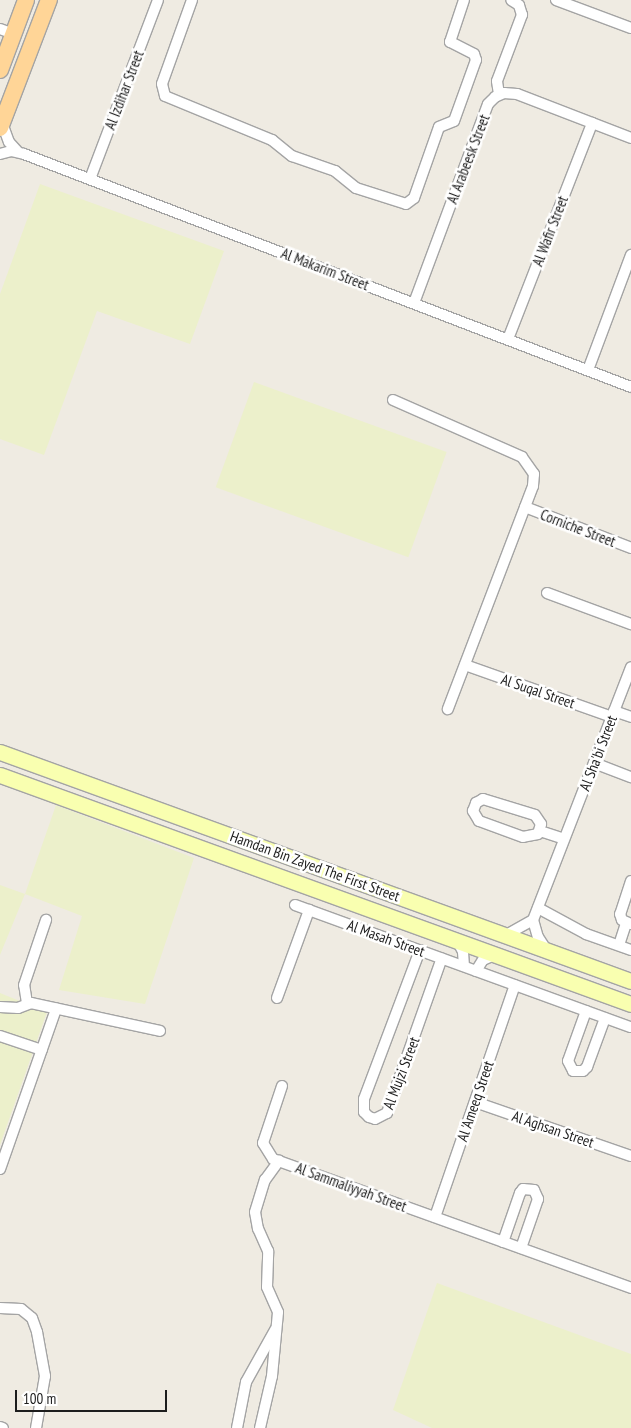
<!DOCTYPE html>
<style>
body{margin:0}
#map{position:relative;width:631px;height:1428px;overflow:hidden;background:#efebe2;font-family:"PT Sans Narrow",sans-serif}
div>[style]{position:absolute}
.farmland>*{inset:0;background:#ecf0cb;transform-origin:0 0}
.roads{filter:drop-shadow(1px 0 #a4a4a4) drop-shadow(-1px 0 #a4a4a4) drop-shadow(0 1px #a4a4a4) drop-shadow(0 -1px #a4a4a4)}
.minor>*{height:10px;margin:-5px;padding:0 5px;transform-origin:5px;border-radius:5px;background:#fff}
.secondary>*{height:15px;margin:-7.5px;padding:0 7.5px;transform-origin:7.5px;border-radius:7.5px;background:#f9ffb0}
.primary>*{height:16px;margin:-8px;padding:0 8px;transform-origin:8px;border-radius:8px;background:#ffd597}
span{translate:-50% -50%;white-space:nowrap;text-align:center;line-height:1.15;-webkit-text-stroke:5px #fff;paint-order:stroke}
.street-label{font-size:15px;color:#1d1d1d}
.scale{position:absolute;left:15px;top:1390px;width:152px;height:22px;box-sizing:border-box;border:2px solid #1d1d1d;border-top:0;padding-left:6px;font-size:15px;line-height:18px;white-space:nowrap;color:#1d1d1d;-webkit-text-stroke:4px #fff;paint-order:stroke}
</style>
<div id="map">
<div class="farmland">
<div style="clip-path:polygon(40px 184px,224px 251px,190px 344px,97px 311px,44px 455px,0 439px,0 294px)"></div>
<div style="left:254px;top:382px;width:205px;height:112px;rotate:20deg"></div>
<div style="clip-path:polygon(56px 805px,194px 858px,145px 1004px,59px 990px,82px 916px,25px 894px,0 955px,0 885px,25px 894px)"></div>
<div style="clip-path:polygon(0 993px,47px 1012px,0 1145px)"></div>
<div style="clip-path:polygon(437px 1283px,631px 1354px,631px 1428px,432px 1428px,393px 1410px)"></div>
</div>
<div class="roads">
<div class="minor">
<div style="left:192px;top:0;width:89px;rotate:109.7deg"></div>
<div style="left:162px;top:84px;width:12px;rotate:76deg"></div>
<div style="left:165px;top:96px;width:116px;rotate:22.4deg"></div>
<div style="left:272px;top:140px;width:26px;rotate:39deg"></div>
<div style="left:292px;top:156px;width:46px;rotate:19.2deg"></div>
<div style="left:335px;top:171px;width:27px;rotate:39deg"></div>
<div style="left:356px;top:188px;width:52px;rotate:17.7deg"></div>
<div style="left:406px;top:204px;width:10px;rotate:-37deg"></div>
<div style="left:414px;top:198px;width:75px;rotate:-70.6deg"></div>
<div style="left:439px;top:127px;width:16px;rotate:-22deg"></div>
<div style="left:454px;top:121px;width:65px;rotate:-70.2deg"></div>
<div style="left:476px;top:60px;width:6px;rotate:-108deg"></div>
<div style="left:474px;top:54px;width:27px;rotate:-153deg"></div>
<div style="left:450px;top:42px;width:44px;rotate:-71.6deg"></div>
<div style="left:556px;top:0;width:80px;rotate:20.5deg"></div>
<div style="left:0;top:29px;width:15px;rotate:20deg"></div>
<div style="left:499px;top:94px;width:13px;rotate:-99deg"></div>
<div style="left:497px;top:81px;width:71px;rotate:-69.3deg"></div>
<div style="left:522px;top:15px;width:10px;rotate:-107deg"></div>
<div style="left:519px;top:5px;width:9px;rotate:-148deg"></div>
<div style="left:2px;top:123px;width:20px;rotate:70deg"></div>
<div style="left:9px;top:142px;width:13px;rotate:48deg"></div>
<div style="left:0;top:154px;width:11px;rotate:-15deg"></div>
<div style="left:11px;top:151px;width:13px;rotate:13deg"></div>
<div style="left:24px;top:154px;width:650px;rotate:21deg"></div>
<div style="left:90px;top:179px;width:191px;rotate:-69.2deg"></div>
<div style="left:414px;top:303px;width:212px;rotate:-69.6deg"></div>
<div style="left:488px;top:104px;width:10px;rotate:-45deg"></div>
<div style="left:495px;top:97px;width:10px;rotate:-24deg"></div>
<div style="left:504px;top:93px;width:13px;rotate:4deg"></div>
<div style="left:517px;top:94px;width:122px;rotate:21.1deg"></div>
<div style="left:508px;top:339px;width:232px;rotate:-68.7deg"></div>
<div style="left:588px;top:370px;width:123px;rotate:-69.5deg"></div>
<div style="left:393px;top:400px;width:141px;rotate:23.8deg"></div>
<div style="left:522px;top:457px;width:21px;rotate:55deg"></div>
<div style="left:534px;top:474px;width:12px;rotate:95deg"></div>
<div style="left:533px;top:486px;width:239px;rotate:110.9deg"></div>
<div style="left:525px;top:507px;width:114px;rotate:21.1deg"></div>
<div style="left:547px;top:593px;width:90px;rotate:20.3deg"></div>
<div style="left:465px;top:665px;width:156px;rotate:19.5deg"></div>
<div style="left:614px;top:711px;width:18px;rotate:19deg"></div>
<div style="left:594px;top:763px;width:40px;rotate:21deg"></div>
<div style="left:483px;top:799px;width:54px;rotate:17.1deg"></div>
<div style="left:535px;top:815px;width:11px;rotate:56deg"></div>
<div style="left:541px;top:824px;width:10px;rotate:107deg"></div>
<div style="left:538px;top:834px;width:15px;rotate:169deg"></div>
<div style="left:523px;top:837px;width:47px;rotate:-160deg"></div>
<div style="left:479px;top:821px;width:12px;rotate:-121deg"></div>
<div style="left:473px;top:811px;width:9px;rotate:-69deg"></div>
<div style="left:476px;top:803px;width:8px;rotate:-30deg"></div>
<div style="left:540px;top:831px;width:25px;rotate:18deg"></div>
<div style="left:631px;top:881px;width:35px;rotate:108deg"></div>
<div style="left:620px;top:914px;width:6px;rotate:72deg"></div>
<div style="left:622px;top:920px;width:10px;rotate:24deg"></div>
<div style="left:295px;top:905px;width:357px;rotate:20deg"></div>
<div style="left:538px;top:908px;width:55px;rotate:28.4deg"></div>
<div style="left:586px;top:934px;width:48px;rotate:19.6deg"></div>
<div style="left:533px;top:920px;width:18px;rotate:74deg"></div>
<div style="left:538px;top:937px;width:17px;rotate:57deg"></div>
<div style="left:506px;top:935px;width:31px;rotate:-29deg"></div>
<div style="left:533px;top:920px;width:271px;rotate:-68.8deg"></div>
<div style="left:458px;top:942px;width:11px;rotate:63deg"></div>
<div style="left:463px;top:952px;width:14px;rotate:86deg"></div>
<div style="left:619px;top:945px;width:23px;rotate:-72deg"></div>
<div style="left:420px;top:950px;width:159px;rotate:110.6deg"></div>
<div style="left:364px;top:1099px;width:13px;rotate:90deg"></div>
<div style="left:364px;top:1112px;width:7px;rotate:45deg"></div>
<div style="left:369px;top:1117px;width:6px;rotate:18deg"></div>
<div style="left:375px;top:1119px;width:13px;rotate:-27deg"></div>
<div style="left:387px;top:1113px;width:164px;rotate:-70.5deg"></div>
<div style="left:476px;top:971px;width:13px;rotate:-58deg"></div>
<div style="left:483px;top:960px;width:12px;rotate:-24deg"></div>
<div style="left:277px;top:998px;width:94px;rotate:-70deg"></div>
<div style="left:27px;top:1003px;width:18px;rotate:-99deg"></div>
<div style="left:24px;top:985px;width:69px;rotate:-71.3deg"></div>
<div style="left:0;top:1007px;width:18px;rotate:3deg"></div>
<div style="left:18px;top:1008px;width:14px;rotate:-21deg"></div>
<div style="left:31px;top:1003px;width:132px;rotate:12.2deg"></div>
<div style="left:586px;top:1011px;width:53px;rotate:109.8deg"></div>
<div style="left:568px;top:1061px;width:11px;rotate:63deg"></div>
<div style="left:573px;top:1071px;width:10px"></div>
<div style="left:583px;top:1071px;width:6px;rotate:-45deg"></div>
<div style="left:587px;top:1067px;width:52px;rotate:-69.8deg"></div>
<div style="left:0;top:1036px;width:44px;rotate:18.4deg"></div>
<div style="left:282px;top:1086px;width:60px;rotate:108.4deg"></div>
<div style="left:263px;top:1143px;width:19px;rotate:58deg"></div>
<div style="left:273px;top:1159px;width:381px;rotate:19.8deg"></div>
<div style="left:475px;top:1102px;width:165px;rotate:19.1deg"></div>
<div style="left:0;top:1169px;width:170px;rotate:-70.7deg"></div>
<div style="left:435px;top:1217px;width:245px;rotate:-71deg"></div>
<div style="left:503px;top:1242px;width:52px;rotate:-70.9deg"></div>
<div style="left:520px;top:1193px;width:5px;rotate:-53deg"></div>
<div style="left:523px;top:1189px;width:11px;rotate:5deg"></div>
<div style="left:534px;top:1190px;width:10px;rotate:66deg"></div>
<div style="left:538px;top:1199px;width:52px;rotate:109.1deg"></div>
<div style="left:0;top:1308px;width:21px;rotate:3deg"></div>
<div style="left:21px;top:1309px;width:14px;rotate:39deg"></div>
<div style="left:32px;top:1318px;width:15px;rotate:70deg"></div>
<div style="left:37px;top:1332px;width:45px;rotate:79.7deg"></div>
<div style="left:45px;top:1376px;width:53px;rotate:99.8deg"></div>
<div style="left:0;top:1427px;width:3px;rotate:18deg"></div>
<div style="left:237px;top:1428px;width:47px;rotate:-78.9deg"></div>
<div style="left:246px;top:1382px;width:60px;rotate:-60.9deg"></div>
<div style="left:260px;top:1428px;width:53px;rotate:-77deg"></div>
<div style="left:272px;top:1376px;width:64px;rotate:-84.6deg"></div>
<div style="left:278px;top:1312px;width:27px;rotate:-114deg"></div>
<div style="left:267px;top:1287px;width:36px;rotate:-88deg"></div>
<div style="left:268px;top:1251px;width:24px;rotate:-114deg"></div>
<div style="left:258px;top:1229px;width:17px;rotate:-100deg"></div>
<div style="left:255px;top:1212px;width:34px;rotate:-73deg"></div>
<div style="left:265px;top:1180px;width:24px;rotate:-54deg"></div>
</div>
<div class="secondary">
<div style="left:0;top:752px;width:671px;rotate:19.95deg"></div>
<div style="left:0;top:775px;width:671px;rotate:19.95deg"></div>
</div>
<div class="primary">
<div style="left:0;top:70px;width:75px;rotate:-69.6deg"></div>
<div style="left:0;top:128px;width:137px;rotate:-69.1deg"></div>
</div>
</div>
<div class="street-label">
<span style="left:124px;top:90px;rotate:-69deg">Al Izdihar Street</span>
<span style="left:468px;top:159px;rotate:-69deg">Al Arabeesk Street</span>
<span style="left:550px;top:231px;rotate:-69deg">Al Wafir Street</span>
<span style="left:325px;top:269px;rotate:21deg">Al Makarim Street</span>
<span style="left:578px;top:528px;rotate:21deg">Corniche Street</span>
<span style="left:538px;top:691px;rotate:19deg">Al Suqal Street</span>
<span style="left:598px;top:753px;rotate:-69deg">Al Sha'bi Street</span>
<span style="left:315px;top:866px;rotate:20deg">Hamdan Bin Zayed The First Street</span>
<span style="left:386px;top:938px;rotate:20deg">Al Masah Street</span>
<span style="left:401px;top:1073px;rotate:-69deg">Al Mujzi Street</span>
<span style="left:475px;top:1101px;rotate:-71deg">Al 'Ameeq Street</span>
<span style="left:553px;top:1129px;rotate:19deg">Al Aghsan Street</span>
<span style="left:351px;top:1187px;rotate:20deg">Al Sammaliyyah Street</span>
</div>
<div class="scale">100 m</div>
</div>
